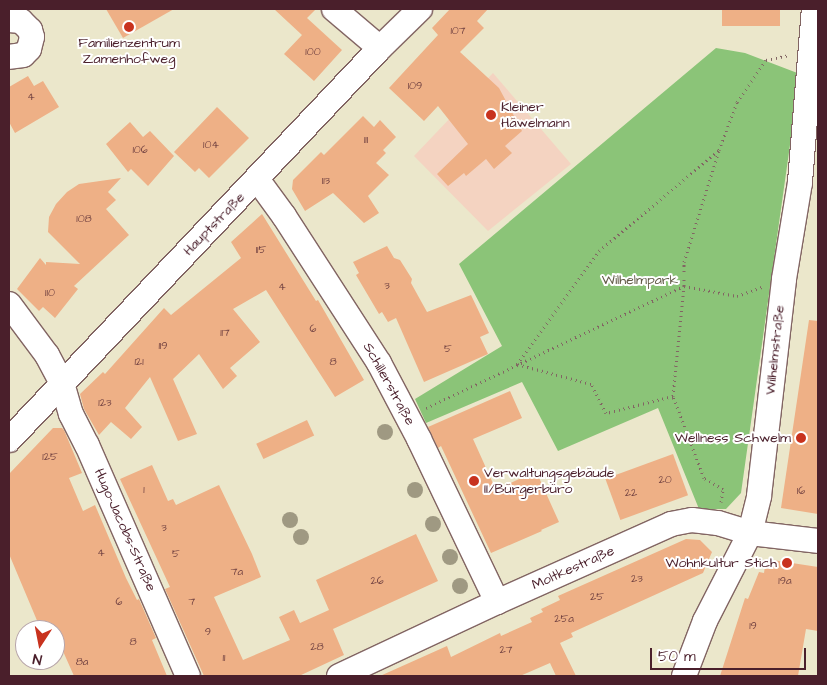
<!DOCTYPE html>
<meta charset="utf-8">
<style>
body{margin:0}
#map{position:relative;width:827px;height:685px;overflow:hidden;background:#ebe7cb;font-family:"Architects Daughter",sans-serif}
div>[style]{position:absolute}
.built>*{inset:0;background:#f4d3c1}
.green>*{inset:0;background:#8bc478}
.building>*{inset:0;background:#eeb086;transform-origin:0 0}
.path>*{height:3px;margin-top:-1.5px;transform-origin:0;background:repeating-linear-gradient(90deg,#826563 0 1px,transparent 0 5px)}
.roads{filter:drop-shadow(1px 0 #826563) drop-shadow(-1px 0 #826563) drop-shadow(0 1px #826563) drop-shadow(0 -1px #826563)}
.minor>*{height:24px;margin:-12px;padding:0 12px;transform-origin:12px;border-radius:12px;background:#fff}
.trees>*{width:16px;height:16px;margin:-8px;border-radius:50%;background:#9f9982}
.dots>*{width:14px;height:14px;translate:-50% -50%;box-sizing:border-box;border:2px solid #fff;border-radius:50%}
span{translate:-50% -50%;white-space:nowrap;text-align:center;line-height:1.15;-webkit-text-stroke:4px #fff;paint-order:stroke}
.number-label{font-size:11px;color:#734342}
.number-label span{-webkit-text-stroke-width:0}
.poi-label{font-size:14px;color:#4a1f2b}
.left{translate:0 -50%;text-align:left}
.right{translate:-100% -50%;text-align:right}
.street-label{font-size:14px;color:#4a1f2b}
.park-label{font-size:14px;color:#615946}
.frame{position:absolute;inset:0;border:10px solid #4a1f2b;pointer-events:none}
.north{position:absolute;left:15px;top:620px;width:50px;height:50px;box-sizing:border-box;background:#fff;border:1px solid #b7a5aa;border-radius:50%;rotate:191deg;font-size:14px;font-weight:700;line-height:20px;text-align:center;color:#4a1f2b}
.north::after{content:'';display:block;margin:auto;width:18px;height:22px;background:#c8321e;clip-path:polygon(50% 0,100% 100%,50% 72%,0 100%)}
.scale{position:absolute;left:650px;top:648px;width:156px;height:22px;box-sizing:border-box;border:2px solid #4a1f2b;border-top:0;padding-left:6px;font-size:15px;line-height:18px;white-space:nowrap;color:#4a1f2b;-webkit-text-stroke:4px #fff;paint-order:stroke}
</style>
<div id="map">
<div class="built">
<div style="clip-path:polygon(493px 73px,571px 164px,488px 231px,414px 156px)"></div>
</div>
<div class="green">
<div style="clip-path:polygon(716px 48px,745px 53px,800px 74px,741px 493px,726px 509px,699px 509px,658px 408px,558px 451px,522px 382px,426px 423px,415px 399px,502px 346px,459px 264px)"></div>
</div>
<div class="building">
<div style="clip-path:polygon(106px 9px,174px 9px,123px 38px)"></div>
<div style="clip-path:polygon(274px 9px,316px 9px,307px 18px,342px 50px,314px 81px,284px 54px,302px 35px)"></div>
<div style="clip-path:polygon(450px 9px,488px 9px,477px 21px,484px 28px,460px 52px,499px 88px,522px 131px,505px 146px,512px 153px,494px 169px,486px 159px,466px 176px,464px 173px,448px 186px,437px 174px,468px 144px,438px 106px,424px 121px,389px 88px,438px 35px,432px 28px)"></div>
<div style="left:722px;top:9px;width:58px;height:17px"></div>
<div style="clip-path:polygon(28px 76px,34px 86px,43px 81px,59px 107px,15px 133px,9px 122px,9px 87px)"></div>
<div style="clip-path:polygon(217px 107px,249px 138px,209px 178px,199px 168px,195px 172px,174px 152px)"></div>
<div style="clip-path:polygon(363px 116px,374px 127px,380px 120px,396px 137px,383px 150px,386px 153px,376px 163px,389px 175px,368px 196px,379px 213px,364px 223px,333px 193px,305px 211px,292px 189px,293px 180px,321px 152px,324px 155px)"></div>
<div style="clip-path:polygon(130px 122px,143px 137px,150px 131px,174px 156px,148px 186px,131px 169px,128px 172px,106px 144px)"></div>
<div style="clip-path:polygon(121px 178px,108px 192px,116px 200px,106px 209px,129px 235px,74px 286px,78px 289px,55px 318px,43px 307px,39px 311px,17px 289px,40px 258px,46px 265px,46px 262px,80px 264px,48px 232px,49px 217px,56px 204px,67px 192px,79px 184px)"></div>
<div style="clip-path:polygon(262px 214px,316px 301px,318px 300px,364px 380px,335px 397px,266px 290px,233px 309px,260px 342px,230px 368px,237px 376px,223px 389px,199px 354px,173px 379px,197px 434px,178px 441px,150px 377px,125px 408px,142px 427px,131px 439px,111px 422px,99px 435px,84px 409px,80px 394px,103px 372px,105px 374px,164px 308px,171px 315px,241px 258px,231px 242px)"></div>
<div style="clip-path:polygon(387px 246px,394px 258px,400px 260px,412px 279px,411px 283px,427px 312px,471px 295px,489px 333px,480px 337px,488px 354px,424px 382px,396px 318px,388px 322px,382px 312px,379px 314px,356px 275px,359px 273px,353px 262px)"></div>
<div style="clip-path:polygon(809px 320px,818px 321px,818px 514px,781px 508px)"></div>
<div style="clip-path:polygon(510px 391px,522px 418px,473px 439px,496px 490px,536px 471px,559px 522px,541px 530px,542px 531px,491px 553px,441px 446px,438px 448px,428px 427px)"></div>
<div style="left:307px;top:420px;width:17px;height:56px;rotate:65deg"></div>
<div style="clip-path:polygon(53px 428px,62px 428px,64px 430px,82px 473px,69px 478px,83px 511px,95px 505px,126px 578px,137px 600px,139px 599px,156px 638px,152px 640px,167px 676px,74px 676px,62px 649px,55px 652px,55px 630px,41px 630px,9px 554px,9px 474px)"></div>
<div style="left:673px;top:454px;width:44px;height:72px;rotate:70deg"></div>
<div style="clip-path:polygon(152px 465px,168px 501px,173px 499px,176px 505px,219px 485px,252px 554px,261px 577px,214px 597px,243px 660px,290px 640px,279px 617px,294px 610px,300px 623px,329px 610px,316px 580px,416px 534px,438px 581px,333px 629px,344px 655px,299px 676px,204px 676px,165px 589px,170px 587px,120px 479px)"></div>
<div style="clip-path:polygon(686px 539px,700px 540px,712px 552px,703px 573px,571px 633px,573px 637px,560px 643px,576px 676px,556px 676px,550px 663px,520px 676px,380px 676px,447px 646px,451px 657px,500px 633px,501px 636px,532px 622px,530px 618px,543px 612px,541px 609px,560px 600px,558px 596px)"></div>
<div style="clip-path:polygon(766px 559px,818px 567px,818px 631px,806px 629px,798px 676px,720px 676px,745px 598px,748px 599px,759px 572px,764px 573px)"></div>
</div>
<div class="path">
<div style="left:673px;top:396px;width:69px;rotate:165.8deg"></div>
<div style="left:606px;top:413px;width:33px;rotate:-117deg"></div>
<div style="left:591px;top:384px;width:77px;rotate:-164.9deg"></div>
<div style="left:517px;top:364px;width:140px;rotate:-54deg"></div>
<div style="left:599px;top:251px;width:157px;rotate:-40.1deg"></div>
<div style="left:426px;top:408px;width:285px;rotate:-25.3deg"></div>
<div style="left:684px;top:286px;width:54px;rotate:10.7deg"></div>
<div style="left:737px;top:296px;width:27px;rotate:-20deg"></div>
<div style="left:721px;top:502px;width:13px;rotate:-81deg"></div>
<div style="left:723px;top:489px;width:22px;rotate:-150deg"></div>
<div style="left:704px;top:478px;width:88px;rotate:-110.7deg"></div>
<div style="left:673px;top:396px;width:111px;rotate:-84.3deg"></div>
<div style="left:684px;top:286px;width:24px;rotate:-90deg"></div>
<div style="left:684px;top:262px;width:117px;rotate:-72.6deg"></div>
<div style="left:719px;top:150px;width:51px;rotate:-69.4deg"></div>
<div style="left:737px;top:102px;width:51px;rotate:-55.4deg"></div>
<div style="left:766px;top:60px;width:24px;rotate:-12deg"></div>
</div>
<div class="roads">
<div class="minor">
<div style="left:334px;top:9px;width:60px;rotate:40.3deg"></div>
<div style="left:9px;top:20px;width:12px;rotate:5deg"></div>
<div style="left:21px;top:21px;width:13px;rotate:45deg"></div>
<div style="left:30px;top:30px;width:7px;rotate:74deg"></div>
<div style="left:32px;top:37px;width:12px;rotate:104deg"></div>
<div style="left:29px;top:49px;width:8px;rotate:135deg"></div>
<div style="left:23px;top:55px;width:14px;rotate:172deg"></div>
<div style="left:257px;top:179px;width:46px;rotate:53.9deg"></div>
<div style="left:284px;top:216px;width:175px;rotate:57.1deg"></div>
<div style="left:379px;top:363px;width:86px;rotate:62.2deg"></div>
<div style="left:419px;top:439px;width:181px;rotate:64.4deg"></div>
<div style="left:9px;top:304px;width:64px;rotate:53.3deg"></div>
<div style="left:47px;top:355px;width:32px;rotate:62deg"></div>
<div style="left:62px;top:383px;width:32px;rotate:74deg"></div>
<div style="left:71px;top:414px;width:35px;rotate:63deg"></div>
<div style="left:87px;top:445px;width:252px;rotate:66.4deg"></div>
<div style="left:9px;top:440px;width:540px;rotate:-46.58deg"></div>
<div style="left:380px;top:48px;width:56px;rotate:-44.3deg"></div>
<div style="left:339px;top:676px;width:174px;rotate:-25.1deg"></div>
<div style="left:497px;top:602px;width:191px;rotate:-24.1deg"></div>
<div style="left:671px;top:524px;width:21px;rotate:-11deg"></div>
<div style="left:692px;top:520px;width:26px;rotate:7deg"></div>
<div style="left:718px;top:523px;width:34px;rotate:17deg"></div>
<div style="left:750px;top:533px;width:68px;rotate:6.7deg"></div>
<div style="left:684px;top:676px;width:59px;rotate:-69.1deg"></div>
<div style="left:705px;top:621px;width:99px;rotate:-62.9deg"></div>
<div style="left:750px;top:533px;width:38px;rotate:-76deg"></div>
<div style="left:759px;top:496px;width:218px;rotate:-83.4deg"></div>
<div style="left:784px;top:279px;width:98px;rotate:-80.6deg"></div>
<div style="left:800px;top:182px;width:174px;rotate:-85.4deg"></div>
</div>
</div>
<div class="trees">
<div style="left:385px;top:432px"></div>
<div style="left:415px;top:490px"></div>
<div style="left:290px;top:520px"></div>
<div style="left:433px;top:524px"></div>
<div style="left:301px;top:537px"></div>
<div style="left:450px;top:557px"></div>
<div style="left:460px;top:586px"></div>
</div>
<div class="dots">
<div style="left:129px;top:27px;background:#c8321e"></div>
<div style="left:491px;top:115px;background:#c8321e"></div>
<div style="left:801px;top:438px;background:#c8321e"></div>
<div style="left:474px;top:481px;background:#c8321e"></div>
<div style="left:787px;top:563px;background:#c8321e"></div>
</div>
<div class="number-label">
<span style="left:458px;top:31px">107</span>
<span style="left:313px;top:52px">100</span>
<span style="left:415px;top:86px">109</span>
<span style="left:31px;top:97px">4</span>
<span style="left:366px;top:140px">111</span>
<span style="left:211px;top:145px">104</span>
<span style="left:140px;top:150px">106</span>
<span style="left:326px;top:181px">113</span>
<span style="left:84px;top:219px">108</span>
<span style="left:261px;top:250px">115</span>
<span style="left:387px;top:286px">3</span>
<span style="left:282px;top:287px">4</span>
<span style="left:50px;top:293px">110</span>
<span style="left:313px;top:329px">6</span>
<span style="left:225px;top:333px">117</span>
<span style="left:163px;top:346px">119</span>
<span style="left:448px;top:349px">5</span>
<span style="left:139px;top:362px">121</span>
<span style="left:333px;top:362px">8</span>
<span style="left:105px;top:403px">123</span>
<span style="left:50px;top:457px">125</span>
<span style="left:665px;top:480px">20</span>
<span style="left:144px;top:490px">1</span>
<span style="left:801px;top:491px">16</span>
<span style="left:631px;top:493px">22</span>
<span style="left:164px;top:528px">3</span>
<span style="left:101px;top:553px">4</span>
<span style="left:176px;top:554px">5</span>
<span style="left:237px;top:572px">7a</span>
<span style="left:637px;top:579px">23</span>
<span style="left:377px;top:581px">26</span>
<span style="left:785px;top:581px">19a</span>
<span style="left:597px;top:597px">25</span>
<span style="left:119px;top:602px">6</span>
<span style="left:192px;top:602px">7</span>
<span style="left:564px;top:619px">25a</span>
<span style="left:753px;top:626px">19</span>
<span style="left:208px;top:632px">9</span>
<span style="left:133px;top:642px">8</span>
<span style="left:317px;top:647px">28</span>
<span style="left:506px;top:650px">27</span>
<span style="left:224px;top:658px">11</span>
<span style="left:82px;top:662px">8a</span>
</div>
<div class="poi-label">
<span style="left:129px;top:51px">Familienzentrum<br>Zamenhofweg</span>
<span class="left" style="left:501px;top:115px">Kleiner<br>Häwelmann</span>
<span class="right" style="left:791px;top:438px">Wellness Schwelm</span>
<span class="left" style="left:484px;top:481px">Verwaltungsgebäude<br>II/Bürgerbüro</span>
<span class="right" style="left:777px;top:563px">Wohnkultur Stich</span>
</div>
<div class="street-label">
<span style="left:214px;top:224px;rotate:-46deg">Hauptstraße</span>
<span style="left:775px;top:350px;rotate:-84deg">Wilhelmstraße</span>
<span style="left:389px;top:384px;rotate:61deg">Schillerstraße</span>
<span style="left:125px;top:530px;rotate:66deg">Hugo-Jacobs-Straße</span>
<span style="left:573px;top:568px;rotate:-24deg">Moltkestraße</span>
</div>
<div class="park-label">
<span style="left:640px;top:280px">Wilhelmpark</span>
</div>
<div class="frame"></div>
<div class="north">N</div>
<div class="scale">50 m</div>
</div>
